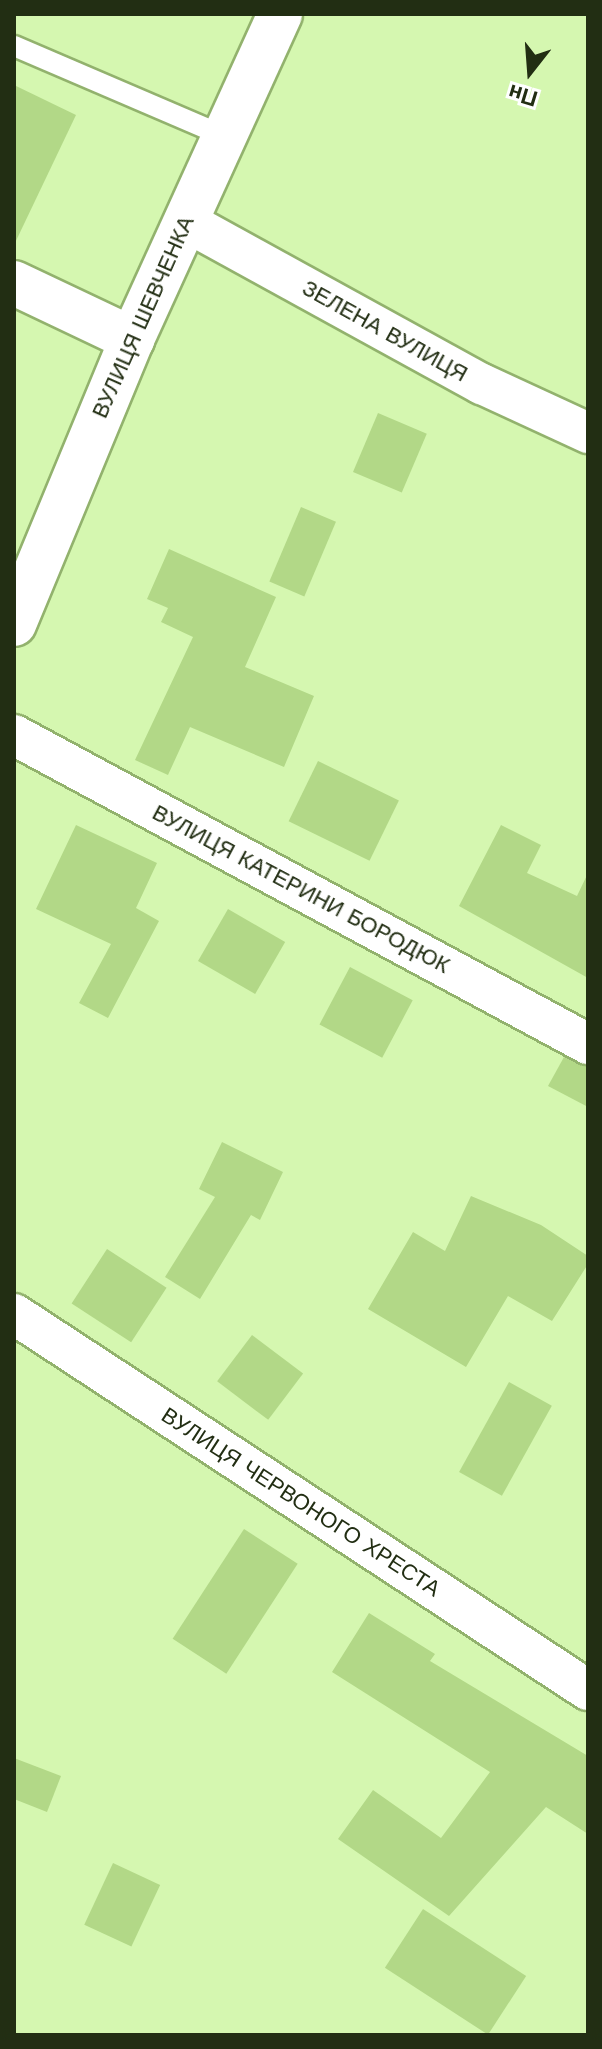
<!DOCTYPE html>
<meta charset="utf-8">
<style>
body{margin:0}
#map{position:relative;width:602px;height:2049px;overflow:hidden;background:#d5f7b0;font-family:"Work Sans",sans-serif}
div>[style]{position:absolute}
.building>*{inset:0;background:#b2d887;transform-origin:0 0}
.roads{filter:drop-shadow(2px 0 #92b26d) drop-shadow(-2px 0 #92b26d) drop-shadow(0 2px #92b26d) drop-shadow(0 -2px #92b26d)}
.lane>*{height:20px;margin:-10px;padding:0 10px;transform-origin:10px;border-radius:10px;background:#fff}
.street>*{height:40px;margin:-20px;padding:0 20px;transform-origin:20px;border-radius:20px;background:#fff}
.secondary>*{height:44px;margin:-22px;padding:0 22px;transform-origin:22px;border-radius:22px;background:#fff}
span{translate:-50% -50%;white-space:nowrap;text-align:center;line-height:1.15;-webkit-text-stroke:6px #fff;paint-order:stroke}
.street-label{font-size:22px;color:#222e13}
.frame{position:absolute;inset:0;border:16px solid #222e13;pointer-events:none}
.north{position:absolute;left:490px;top:32px;width:80px;height:80px;-webkit-text-stroke:6px #fff;paint-order:stroke;rotate:197deg;font-size:22px;font-weight:700;line-height:32px;text-align:center;color:#222e13}
.north::after{content:'';display:block;margin:auto;width:28px;height:36px;background:#222e13;clip-path:polygon(50% 0,100% 100%,50% 72%,0 100%)}
</style>
<div id="map">
<div class="building">
<div style="clip-path:polygon(14px 85px,76px 115px,14px 245px)"></div>
<div style="left:378px;top:413px;width:53px;height:64px;rotate:23deg"></div>
<div style="left:301px;top:507px;width:38px;height:81px;rotate:23deg"></div>
<div style="clip-path:polygon(169px 549px,276px 597px,245px 667px,314px 696px,284px 767px,190px 727px,168px 775px,135px 760px,193px 637px,161px 622px,168px 608px,147px 599px)"></div>
<div style="left:318px;top:761px;width:90px;height:67px;rotate:26deg"></div>
<div style="clip-path:polygon(76px 825px,157px 863px,136px 908px,159px 921px,108px 1018px,79px 1003px,111px 944px,36px 909px)"></div>
<div style="clip-path:polygon(501px 825px,541px 845px,527px 873px,577px 896px,588px 873px,588px 978px,459px 906px)"></div>
<div style="left:228px;top:909px;width:66px;height:60px;rotate:30deg"></div>
<div style="left:350px;top:967px;width:71px;height:65px;rotate:28deg"></div>
<div style="clip-path:polygon(564px 1057px,588px 1067px,588px 1107px,548px 1086px)"></div>
<div style="clip-path:polygon(222px 1142px,283px 1172px,260px 1220px,251px 1215px,200px 1299px,165px 1277px,215px 1197px,199px 1189px)"></div>
<div style="clip-path:polygon(471px 1196px,541px 1225px,588px 1256px,588px 1264px,552px 1321px,508px 1296px,466px 1367px,368px 1309px,413px 1232px,445px 1251px)"></div>
<div style="left:107px;top:1249px;width:71px;height:65px;rotate:33deg"></div>
<div style="left:252px;top:1335px;width:64px;height:58px;rotate:37deg"></div>
<div style="left:509px;top:1382px;width:49px;height:103px;rotate:29deg"></div>
<div style="left:244px;top:1529px;width:64px;height:131px;rotate:33deg"></div>
<div style="clip-path:polygon(369px 1613px,435px 1654px,430px 1661px,588px 1756px,588px 1834px,546px 1807px,449px 1916px,338px 1839px,373px 1790px,441px 1838px,490px 1772px,332px 1672px)"></div>
<div style="clip-path:polygon(14px 1758px,61px 1776px,47px 1812px,14px 1799px)"></div>
<div style="left:113px;top:1863px;width:52px;height:68px;rotate:25deg"></div>
<div style="left:423px;top:1909px;width:123px;height:70px;rotate:33deg"></div>
</div>
<div class="roads">
<div class="lane">
<div style="left:14px;top:46px;width:228px;rotate:23.2deg"></div>
</div>
<div class="street">
<div style="left:185px;top:221px;width:339px;rotate:28.8deg"></div>
<div style="left:482px;top:384px;width:117px;rotate:24.8deg"></div>
<div style="left:14px;top:735px;width:652px;rotate:28.29deg"></div>
<div style="left:14px;top:1314px;width:686px;rotate:33.23deg"></div>
</div>
<div class="secondary">
<div style="left:14px;top:283px;width:131px;rotate:25.4deg"></div>
<div style="left:14px;top:624px;width:308px;rotate:-67.5deg"></div>
<div style="left:132px;top:339px;width:357px;rotate:-65.5deg"></div>
</div>
</div>
<div class="street-label">
<span style="left:143px;top:317px;rotate:-66deg">ВУЛИЦЯ ШЕВЧЕНКА</span>
<span style="left:385px;top:331px;rotate:29deg">ЗЕЛЕНА ВУЛИЦЯ</span>
<span style="left:301px;top:889px;rotate:28deg">ВУЛИЦЯ КАТЕРИНИ БОРОДЮК</span>
<span style="left:301px;top:1502px;rotate:33deg">ВУЛИЦЯ ЧЕРВОНОГО ХРЕСТА</span>
</div>
<div class="frame"></div>
<div class="north">Пн</div>
</div>
